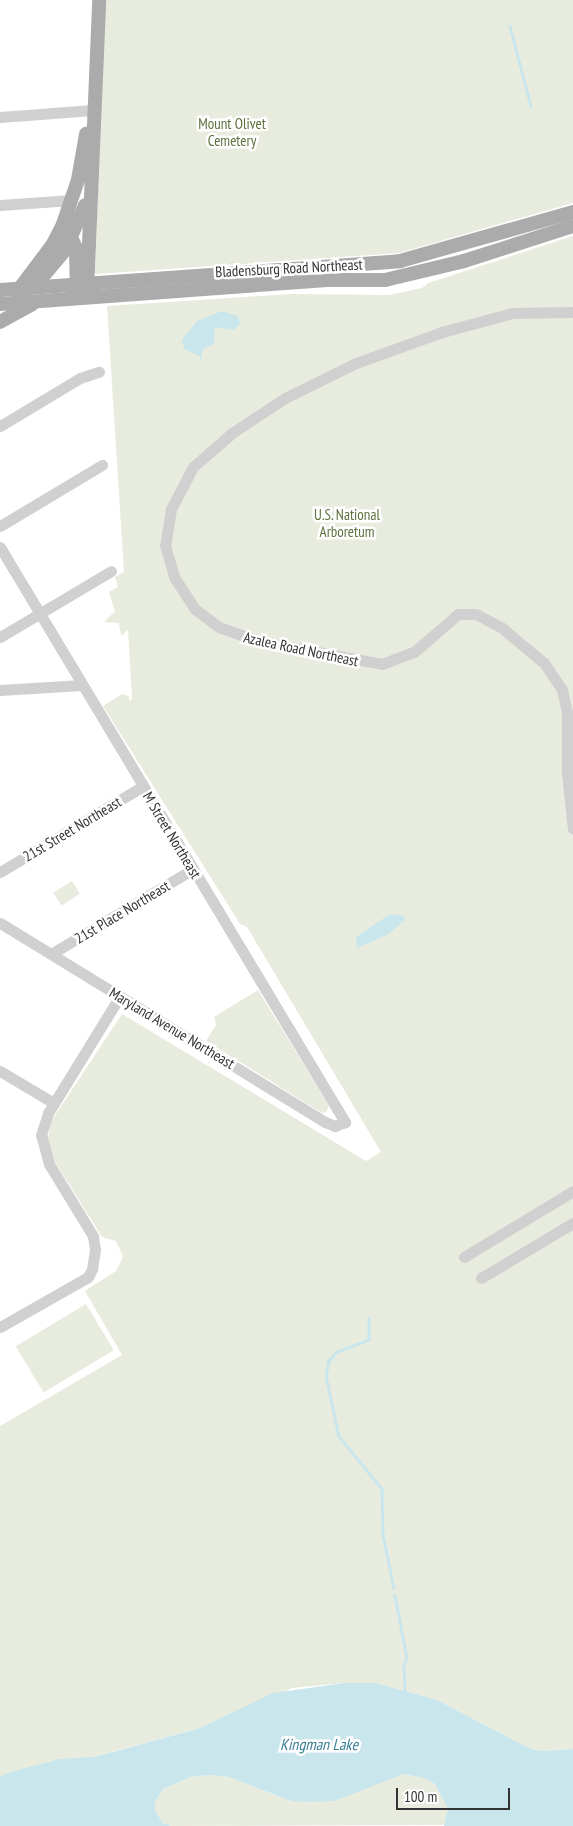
<!DOCTYPE html>
<style>
body{margin:0}
#map{position:relative;width:573px;height:1826px;overflow:hidden;background:#fff;font-family:"PT Sans Narrow",sans-serif}
div>[style]{position:absolute}
.green>*{inset:0;background:#e8ecde;transform-origin:0 0}
.water>*{inset:0;background:#cae6ed}
.stream>*{height:2.5px;margin:-1.25px;padding:0 1.25px;transform-origin:1.25px;border-radius:1.25px;background:#cae6ed}
.minor>*{height:11px;margin:-5.5px;padding:0 5.5px;transform-origin:5.5px;border-radius:5.5px;background:#d0d0d0}
.major>*{height:14px;margin:-7px;padding:0 7px;transform-origin:7px;border-radius:7px;background:#ababab}
span{translate:-50% -50%;white-space:nowrap;text-align:center;line-height:1.15;-webkit-text-stroke:5px #fff;paint-order:stroke}
.park-label{font-size:15px;color:#5e713d}
.street-label{font-size:15px;color:#333}
.water-label{font-size:16px;color:#3a7f92;font-style:italic}
.scale{position:absolute;left:396px;top:1788px;width:114px;height:22px;box-sizing:border-box;border:2px solid #333;border-top:0;padding-left:6px;font-size:15px;line-height:18px;white-space:nowrap;color:#333;-webkit-text-stroke:4px #fff;paint-order:stroke}
</style>
<div id="map">
<div class="green">
<div style="clip-path:polygon(105px 0,573px 0,573px 203px,399px 253px,95px 274px)"></div>
<div style="clip-path:polygon(573px 236px,573px 1749px,541px 1751px,529px 1748px,437px 1700px,376px 1683px,344px 1683px,292px 1688px,200px 1728px,93px 1757px,51px 1761px,0 1777px,0 1426px,122px 1355px,85px 1291px,116px 1271px,123px 1257px,116px 1241px,102px 1237px,52px 1157px,48px 1137px,52px 1120px,122px 1014px,366px 1161px,381px 1152px,247px 927px,240px 924px,103px 706px,122px 694px,129px 696px,129px 701px,132px 699px,128px 630px,121px 636px,119px 623px,104px 622px,115px 611px,109px 592px,118px 587px,115px 577px,124px 572px,107px 306px,291px 294px,389px 295px,422px 288px,428px 283px)"></div>
<div style="left:72px;top:881px;width:15px;height:22px;rotate:58deg"></div>
<div style="clip-path:polygon(258px 990px,329px 1106px,326px 1112px,322px 1113px,206px 1041px,216px 1025px,214px 1017px)"></div>
<div style="left:86px;top:1304px;width:54px;height:82px;rotate:59deg"></div>
<div style="clip-path:polygon(404px 1774px,424px 1778px,435px 1784px,448px 1809px,446px 1825px,171px 1826px,163px 1823px,155px 1811px,155px 1802px,163px 1789px,191px 1777px,209px 1775px,229px 1777px,291px 1801px,374px 1785px)"></div>
</div>
<div class="water">
<div style="clip-path:polygon(222px 311px,238px 316px,240px 324px,234px 330px,215px 327px,214px 344px,203px 349px,201px 361px,199px 356px,184px 349px,182px 340px,197px 321px)"></div>
<div style="clip-path:polygon(390px 914px,404px 916px,405px 920px,387px 935px,357px 948px,356px 937px)"></div>
<div style="clip-path:polygon(344px 1683px,376px 1683px,437px 1700px,529px 1748px,541px 1751px,573px 1749px,573px 1826px,444px 1826px,448px 1809px,435px 1784px,424px 1778px,404px 1774px,334px 1801px,310px 1802px,291px 1801px,229px 1777px,209px 1775px,191px 1777px,163px 1789px,155px 1802px,155px 1811px,163px 1823px,171px 1826px,0 1826px,0 1777px,7px 1773px,59px 1759px,93px 1757px,120px 1750px,200px 1728px,273px 1693px)"></div>
</div>
<div class="stream">
<div style="left:510px;top:26px;width:83px;rotate:75.3deg"></div>
<div style="left:369px;top:1318px;width:22px;rotate:90deg"></div>
<div style="left:369px;top:1340px;width:34px;rotate:159deg"></div>
<div style="left:337px;top:1352px;width:12px;rotate:132deg"></div>
<div style="left:329px;top:1361px;width:15px;rotate:101deg"></div>
<div style="left:326px;top:1376px;width:61px;rotate:77.8deg"></div>
<div style="left:339px;top:1436px;width:68px;rotate:50.9deg"></div>
<div style="left:382px;top:1489px;width:46px;rotate:88.8deg"></div>
<div style="left:383px;top:1535px;width:54px;rotate:78.3deg"></div>
<div style="left:395px;top:1595px;width:64px;rotate:79.2deg"></div>
<div style="left:407px;top:1658px;width:8px;rotate:113deg"></div>
<div style="left:404px;top:1665px;width:25px;rotate:88deg"></div>
</div>
<div class="minor">
<div style="left:0;top:117px;width:93px;rotate:-4.3deg"></div>
<div style="left:0;top:205px;width:72px;rotate:-4deg"></div>
<div style="left:573px;top:312px;width:61px;rotate:179.1deg"></div>
<div style="left:512px;top:313px;width:73px;rotate:164.8deg"></div>
<div style="left:442px;top:332px;width:91px;rotate:160.2deg"></div>
<div style="left:356px;top:363px;width:79px;rotate:153.8deg"></div>
<div style="left:285px;top:398px;width:64px;rotate:146.6deg"></div>
<div style="left:232px;top:433px;width:52px;rotate:138.9deg"></div>
<div style="left:193px;top:467px;width:47px;rotate:117.6deg"></div>
<div style="left:171px;top:509px;width:36px;rotate:99deg"></div>
<div style="left:165px;top:545px;width:33px;rotate:74deg"></div>
<div style="left:174px;top:577px;width:38px;rotate:57deg"></div>
<div style="left:195px;top:609px;width:30px;rotate:37deg"></div>
<div style="left:219px;top:627px;width:41px;rotate:19.7deg"></div>
<div style="left:258px;top:641px;width:126px;rotate:10.5deg"></div>
<div style="left:382px;top:664px;width:34px;rotate:-21deg"></div>
<div style="left:414px;top:652px;width:58px;rotate:-40.8deg"></div>
<div style="left:458px;top:614px;width:18px"></div>
<div style="left:476px;top:614px;width:30px;rotate:28deg"></div>
<div style="left:502px;top:628px;width:55px;rotate:39.8deg"></div>
<div style="left:544px;top:663px;width:32px;rotate:56deg"></div>
<div style="left:562px;top:690px;width:23px;rotate:77deg"></div>
<div style="left:567px;top:712px;width:61px;rotate:90deg"></div>
<div style="left:567px;top:773px;width:56px;rotate:83.9deg"></div>
<div style="left:0;top:426px;width:93px;rotate:-31deg"></div>
<div style="left:80px;top:378px;width:20px;rotate:-18deg"></div>
<div style="left:0;top:526px;width:119px;rotate:-30.9deg"></div>
<div style="left:0;top:547px;width:671px;rotate:59.04deg"></div>
<div style="left:345px;top:1122px;width:11px;rotate:158deg"></div>
<div style="left:335px;top:1126px;width:11px;rotate:-158deg"></div>
<div style="left:325px;top:1122px;width:381px;rotate:-148.5deg"></div>
<div style="left:0;top:637px;width:129px;rotate:-30.7deg"></div>
<div style="left:0;top:690px;width:82px;rotate:-3.5deg"></div>
<div style="left:0;top:872px;width:167px;rotate:-31deg"></div>
<div style="left:51px;top:954px;width:165px;rotate:-30.9deg"></div>
<div style="left:0;top:1071px;width:63px;rotate:30.7deg"></div>
<div style="left:464px;top:1257px;width:127px;rotate:-31.2deg"></div>
<div style="left:481px;top:1278px;width:107px;rotate:-30.9deg"></div>
<div style="left:0;top:1327px;width:101px;rotate:-29.6deg"></div>
<div style="left:88px;top:1277px;width:9px;rotate:-63deg"></div>
<div style="left:92px;top:1269px;width:20px;rotate:-81deg"></div>
<div style="left:95px;top:1249px;width:13px;rotate:-99deg"></div>
<div style="left:93px;top:1236px;width:84px;rotate:-121.4deg"></div>
<div style="left:49px;top:1164px;width:30px;rotate:-105deg"></div>
<div style="left:41px;top:1135px;width:23px;rotate:-72deg"></div>
<div style="left:48px;top:1113px;width:137px;rotate:-58.4deg"></div>
</div>
<div class="major">
<div style="left:69px;top:233px;width:17px;rotate:65deg"></div>
<div style="left:76px;top:248px;width:46px;rotate:88.8deg"></div>
<div style="left:27px;top:289px;width:23px;rotate:-40deg"></div>
<div style="left:45px;top:274px;width:31px;rotate:-50deg"></div>
<div style="left:65px;top:250px;width:49px;rotate:-66deg"></div>
<div style="left:0;top:290px;width:401px;rotate:-4.1deg"></div>
<div style="left:400px;top:261px;width:180px;rotate:-15.8deg"></div>
<div style="left:17px;top:292px;width:60px;rotate:-53.1deg"></div>
<div style="left:53px;top:244px;width:22px;rotate:-63deg"></div>
<div style="left:63px;top:224px;width:46px;rotate:-71.2deg"></div>
<div style="left:78px;top:180px;width:47px;rotate:-80.1deg"></div>
<div style="left:87px;top:292px;width:292px;rotate:-87.6deg"></div>
<div style="left:0;top:304px;width:328px;rotate:-4.2deg"></div>
<div style="left:327px;top:280px;width:58px"></div>
<div style="left:385px;top:280px;width:81px;rotate:-13.5deg"></div>
<div style="left:464px;top:261px;width:114px;rotate:-17.8deg"></div>
<div style="left:0;top:322px;width:37px;rotate:-29deg"></div>
</div>
<div class="park-label">
<span style="left:232px;top:132px">Mount Olivet<br>Cemetery</span>
<span style="left:347px;top:523px">U.S. National<br>Arboretum</span>
</div>
<div class="street-label">
<span style="left:289px;top:268px;rotate:-3deg">Bladensburg Road Northeast</span>
<span style="left:301px;top:649px;rotate:12deg">Azalea Road Northeast</span>
<span style="left:72px;top:829px;rotate:-31deg">21st Street Northeast</span>
<span style="left:172px;top:835px;rotate:59deg">M Street Northeast</span>
<span style="left:122px;top:912px;rotate:-31deg">21st Place Northeast</span>
<span style="left:172px;top:1028px;rotate:31deg">Maryland Avenue Northeast</span>
</div>
<div class="water-label">
<span style="left:319px;top:1744px">Kingman Lake</span>
</div>
<div class="scale">100 m</div>
</div>
